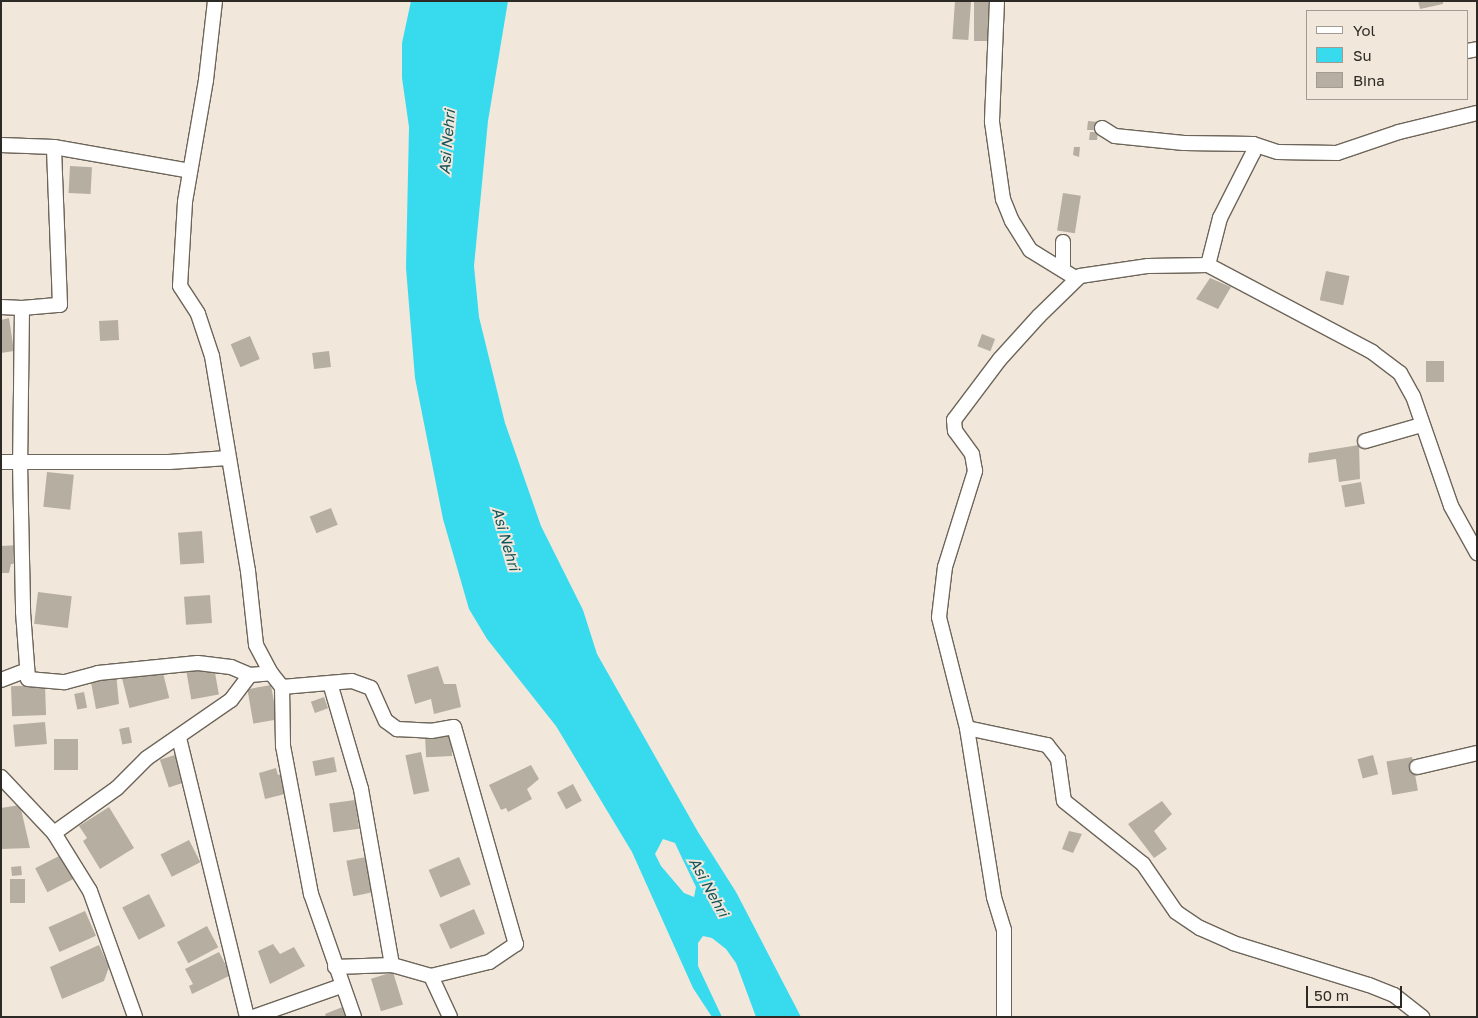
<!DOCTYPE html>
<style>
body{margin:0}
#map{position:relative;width:1478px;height:1018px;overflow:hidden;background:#f1e7da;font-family:"Golos Text",sans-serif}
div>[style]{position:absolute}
.water>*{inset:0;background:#38dbee}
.building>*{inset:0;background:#b7aea2;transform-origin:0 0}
.roads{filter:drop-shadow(1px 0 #6d6559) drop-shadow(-1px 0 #6d6559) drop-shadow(0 1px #6d6559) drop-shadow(0 -1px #6d6559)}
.minor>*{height:14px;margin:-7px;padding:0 7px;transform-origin:7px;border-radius:7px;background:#fff}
span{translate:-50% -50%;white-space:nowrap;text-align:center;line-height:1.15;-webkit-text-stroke:4px #f1e7da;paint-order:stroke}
.water-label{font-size:15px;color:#11535b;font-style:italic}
.frame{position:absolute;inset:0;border:2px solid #2d2924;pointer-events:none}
.legend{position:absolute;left:1306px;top:10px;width:162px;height:90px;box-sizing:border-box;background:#f1e7da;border:1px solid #a39b91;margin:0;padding:6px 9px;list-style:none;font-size:15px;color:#2d2924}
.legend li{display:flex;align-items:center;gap:10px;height:25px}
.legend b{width:25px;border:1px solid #a39b91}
.scale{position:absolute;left:1306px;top:986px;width:96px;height:22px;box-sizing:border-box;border:2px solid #2d2924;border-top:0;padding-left:6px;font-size:15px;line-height:18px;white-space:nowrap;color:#2d2924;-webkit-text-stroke:4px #f1e7da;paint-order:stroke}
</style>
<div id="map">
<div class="water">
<div style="clip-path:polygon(evenodd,411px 1px,508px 1px,488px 121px,474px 266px,479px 317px,505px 423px,541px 526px,583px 610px,597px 654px,698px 832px,736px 892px,801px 1017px,756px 1017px,736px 963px,726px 949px,712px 938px,703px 936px,698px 943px,698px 966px,722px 1017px,712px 1017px,693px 988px,632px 852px,556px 726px,487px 639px,469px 609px,443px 519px,415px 378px,406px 268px,409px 127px,402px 78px,402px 43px,411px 1px,663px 839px,675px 843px,682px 858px,696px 887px,694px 897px,684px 893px,661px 866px,655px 854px,663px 839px)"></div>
</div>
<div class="building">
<div style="left:955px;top:1px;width:16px;height:38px;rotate:4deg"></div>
<div style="left:974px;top:1px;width:16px;height:40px"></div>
<div style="clip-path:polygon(1418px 1px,1443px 1px,1443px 4px,1420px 9px)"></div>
<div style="clip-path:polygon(1088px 121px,1100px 122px,1099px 130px,1087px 130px)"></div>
<div style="clip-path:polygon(1090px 132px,1098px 132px,1097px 140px,1089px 140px)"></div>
<div style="clip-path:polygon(1074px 147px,1080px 147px,1079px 157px,1073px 155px)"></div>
<div style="left:70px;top:166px;width:22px;height:27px;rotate:3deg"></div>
<div style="left:1063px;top:193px;width:18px;height:38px;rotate:9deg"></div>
<div style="left:1326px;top:271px;width:24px;height:30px;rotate:12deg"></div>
<div style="clip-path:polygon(1210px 278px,1231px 287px,1218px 309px,1196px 299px)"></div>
<div style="clip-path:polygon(9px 318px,14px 351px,1px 353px,1px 320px)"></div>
<div style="left:118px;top:320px;width:20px;height:19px;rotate:87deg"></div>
<div style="left:982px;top:334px;width:14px;height:13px;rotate:21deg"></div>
<div style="left:250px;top:336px;width:25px;height:21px;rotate:67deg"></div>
<div style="left:329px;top:351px;width:16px;height:17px;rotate:83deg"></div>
<div style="left:1426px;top:361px;width:18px;height:21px"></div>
<div style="clip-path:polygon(1359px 445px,1360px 479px,1339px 482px,1336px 459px,1308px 463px,1309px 453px)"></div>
<div style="left:47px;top:472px;width:27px;height:35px;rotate:6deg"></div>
<div style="left:1361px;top:482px;width:22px;height:20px;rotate:80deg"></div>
<div style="left:331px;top:508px;width:18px;height:23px;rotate:68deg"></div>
<div style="left:202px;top:531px;width:32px;height:24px;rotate:86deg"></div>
<div style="clip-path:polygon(19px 545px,20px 563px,11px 564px,9px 573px,1px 573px,1px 546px)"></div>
<div style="left:38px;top:592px;width:34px;height:32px;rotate:7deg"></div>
<div style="left:210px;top:595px;width:28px;height:26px;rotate:86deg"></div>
<div style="clip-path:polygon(438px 666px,444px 684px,456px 684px,461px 707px,434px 714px,431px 699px,415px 704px,407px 675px)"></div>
<div style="left:214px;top:667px;width:28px;height:28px;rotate:80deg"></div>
<div style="left:162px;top:669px;width:30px;height:41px;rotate:76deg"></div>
<div style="clip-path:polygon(116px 673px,119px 704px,96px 709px,90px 677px)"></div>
<div style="left:45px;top:685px;width:30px;height:34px;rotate:88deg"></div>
<div style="left:271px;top:685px;width:35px;height:24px;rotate:80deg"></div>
<div style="left:84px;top:692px;width:16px;height:10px;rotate:79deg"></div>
<div style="left:324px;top:697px;width:12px;height:14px;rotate:70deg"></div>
<div style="left:45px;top:722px;width:22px;height:32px;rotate:85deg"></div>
<div style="left:129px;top:727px;width:16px;height:10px;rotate:79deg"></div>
<div style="left:451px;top:735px;width:21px;height:26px;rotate:87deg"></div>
<div style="left:54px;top:739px;width:24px;height:31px"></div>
<div style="left:421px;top:752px;width:40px;height:16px;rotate:78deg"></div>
<div style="left:178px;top:754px;width:29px;height:19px;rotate:72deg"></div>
<div style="left:1373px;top:755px;width:20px;height:16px;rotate:75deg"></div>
<div style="left:334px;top:757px;width:15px;height:22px;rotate:79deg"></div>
<div style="left:1412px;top:757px;width:34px;height:26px;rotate:80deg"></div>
<div style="clip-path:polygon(531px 765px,539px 779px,527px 789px,532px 799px,508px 812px,506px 808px,501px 810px,489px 785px)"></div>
<div style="clip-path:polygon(276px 768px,278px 775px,284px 773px,289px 793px,265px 799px,259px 773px)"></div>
<div style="left:573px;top:784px;width:19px;height:18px;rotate:62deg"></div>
<div style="left:355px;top:800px;width:29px;height:26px;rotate:82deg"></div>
<div style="clip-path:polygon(1162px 801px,1172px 814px,1154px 831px,1167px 849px,1154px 858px,1128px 824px)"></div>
<div style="clip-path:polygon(20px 805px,30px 848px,1px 849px,1px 808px)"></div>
<div style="clip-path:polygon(109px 807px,134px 848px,100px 869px,83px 841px,87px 838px,79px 826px)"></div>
<div style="clip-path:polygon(1069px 831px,1082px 834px,1073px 853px,1062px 849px)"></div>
<div style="left:189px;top:840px;width:25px;height:32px;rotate:63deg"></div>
<div style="left:61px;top:855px;width:27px;height:29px;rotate:63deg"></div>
<div style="left:366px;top:857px;width:36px;height:20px;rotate:79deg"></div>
<div style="left:459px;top:857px;width:30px;height:33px;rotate:67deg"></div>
<div style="left:21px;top:866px;width:9px;height:10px;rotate:84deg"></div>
<div style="left:10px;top:879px;width:15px;height:24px"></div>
<div style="left:149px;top:894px;width:36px;height:30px;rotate:63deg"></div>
<div style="left:474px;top:909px;width:27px;height:38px;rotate:66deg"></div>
<div style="left:85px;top:911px;width:27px;height:40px;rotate:66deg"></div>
<div style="left:207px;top:926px;width:24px;height:34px;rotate:62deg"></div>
<div style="clip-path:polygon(273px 944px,280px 954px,294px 947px,305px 966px,270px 984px,258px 951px)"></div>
<div style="clip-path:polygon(99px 945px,109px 967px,104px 981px,62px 999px,50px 967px)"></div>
<div style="clip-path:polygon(219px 952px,231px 975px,192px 994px,189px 986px,193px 984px,185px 969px)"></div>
<div style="left:393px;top:972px;width:34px;height:23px;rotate:73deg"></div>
<div style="clip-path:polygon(345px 1006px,349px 1017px,326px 1017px,325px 1014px)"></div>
</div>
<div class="roads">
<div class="minor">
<div style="left:215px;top:1px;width:80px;rotate:96.5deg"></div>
<div style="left:206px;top:80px;width:124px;rotate:99.8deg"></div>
<div style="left:185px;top:202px;width:84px;rotate:93.4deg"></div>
<div style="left:180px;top:286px;width:33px;rotate:57deg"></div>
<div style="left:198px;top:314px;width:44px;rotate:71.6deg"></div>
<div style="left:212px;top:356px;width:218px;rotate:80.5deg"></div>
<div style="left:248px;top:571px;width:74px;rotate:83.8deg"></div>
<div style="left:256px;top:645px;width:32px;rotate:62deg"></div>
<div style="left:997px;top:1px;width:121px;rotate:92.4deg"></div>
<div style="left:992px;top:122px;width:78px;rotate:81.9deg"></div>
<div style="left:1003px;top:199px;width:24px;rotate:68deg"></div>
<div style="left:1012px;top:221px;width:34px;rotate:58deg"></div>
<div style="left:1030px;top:250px;width:55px;rotate:31.7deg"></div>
<div style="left:1467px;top:51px;width:10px;rotate:-11deg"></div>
<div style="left:1102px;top:128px;width:15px;rotate:32deg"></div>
<div style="left:1115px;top:136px;width:69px;rotate:5.8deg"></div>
<div style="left:1184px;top:143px;width:69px;rotate:0.8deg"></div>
<div style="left:1px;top:145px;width:53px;rotate:2.2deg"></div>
<div style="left:54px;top:147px;width:138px;rotate:10deg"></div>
<div style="left:1208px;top:265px;width:49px;rotate:-75.7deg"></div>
<div style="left:1220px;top:218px;width:73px;rotate:-63.1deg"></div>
<div style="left:1253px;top:153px;width:9px;rotate:-90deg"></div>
<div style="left:1253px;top:144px;width:26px;rotate:18deg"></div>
<div style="left:1278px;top:152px;width:59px;rotate:1deg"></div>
<div style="left:1337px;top:153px;width:65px;rotate:-18.7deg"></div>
<div style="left:1399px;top:132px;width:80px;rotate:-13.7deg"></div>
<div style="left:1063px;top:270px;width:28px;rotate:-90deg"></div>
<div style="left:1px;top:307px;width:21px;rotate:3deg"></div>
<div style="left:22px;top:308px;width:155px;rotate:90.7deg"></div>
<div style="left:20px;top:463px;width:149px;rotate:88.8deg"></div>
<div style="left:23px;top:612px;width:67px;rotate:85.7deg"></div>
<div style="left:28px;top:679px;width:37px;rotate:5deg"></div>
<div style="left:65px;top:682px;width:34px;rotate:-15deg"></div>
<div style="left:98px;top:673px;width:100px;rotate:-5.7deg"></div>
<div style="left:198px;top:663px;width:33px;rotate:7deg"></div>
<div style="left:231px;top:667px;width:21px;rotate:23deg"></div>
<div style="left:22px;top:308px;width:38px;rotate:-5deg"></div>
<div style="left:60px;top:305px;width:158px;rotate:-92.2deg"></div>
<div style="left:1365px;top:441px;width:58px;rotate:-15.9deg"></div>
<div style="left:1px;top:462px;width:168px"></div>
<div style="left:169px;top:462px;width:59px;rotate:-3.9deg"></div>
<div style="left:1px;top:680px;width:28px;rotate:-21deg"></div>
<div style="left:330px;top:683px;width:110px;rotate:73.7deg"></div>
<div style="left:361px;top:789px;width:179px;rotate:80deg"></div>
<div style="left:282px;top:687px;width:59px;rotate:89deg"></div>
<div style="left:283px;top:746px;width:151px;rotate:79.3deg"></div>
<div style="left:311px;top:894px;width:130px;rotate:70.7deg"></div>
<div style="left:967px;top:728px;width:82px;rotate:12deg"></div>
<div style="left:1047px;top:745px;width:18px;rotate:52deg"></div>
<div style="left:1058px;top:759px;width:42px;rotate:81.9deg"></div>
<div style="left:1064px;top:801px;width:101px;rotate:38.6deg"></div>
<div style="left:1143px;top:864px;width:58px;rotate:55.5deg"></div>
<div style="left:1176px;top:912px;width:29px;rotate:34deg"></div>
<div style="left:1200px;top:928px;width:36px;rotate:24deg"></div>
<div style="left:1233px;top:943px;width:142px;rotate:17.2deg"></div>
<div style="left:1369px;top:985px;width:27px;rotate:22deg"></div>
<div style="left:1394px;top:995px;width:36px;rotate:38deg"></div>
<div style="left:179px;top:738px;width:287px;rotate:76.3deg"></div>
<div style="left:1417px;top:767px;width:62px;rotate:-13.1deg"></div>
<div style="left:1px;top:777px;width:77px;rotate:46.6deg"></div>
<div style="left:54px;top:833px;width:68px;rotate:58.2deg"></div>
<div style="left:90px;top:891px;width:134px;rotate:70.3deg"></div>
<div style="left:54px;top:833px;width:77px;rotate:-35.5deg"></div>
<div style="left:117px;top:788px;width:42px;rotate:-45deg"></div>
<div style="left:147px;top:758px;width:102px;rotate:-34.6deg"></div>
<div style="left:231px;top:700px;width:31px;rotate:-53deg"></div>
<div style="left:250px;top:675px;width:21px;rotate:-5deg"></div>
<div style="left:271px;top:673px;width:18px;rotate:52deg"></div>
<div style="left:282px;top:687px;width:70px;rotate:-4.9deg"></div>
<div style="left:352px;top:681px;width:20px;rotate:20deg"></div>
<div style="left:371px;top:688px;width:36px;rotate:66deg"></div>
<div style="left:386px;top:721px;width:14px;rotate:36deg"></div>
<div style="left:397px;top:729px;width:34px;rotate:3deg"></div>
<div style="left:431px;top:731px;width:23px;rotate:-10deg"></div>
<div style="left:454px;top:727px;width:226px;rotate:74.1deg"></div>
<div style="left:516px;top:944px;width:32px;rotate:146deg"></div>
<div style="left:489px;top:962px;width:60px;rotate:166.4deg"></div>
<div style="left:431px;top:976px;width:41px;rotate:-164.2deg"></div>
<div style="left:392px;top:965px;width:57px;rotate:178deg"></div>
<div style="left:431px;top:976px;width:45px;rotate:65.1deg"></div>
<div style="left:253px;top:1017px;width:93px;rotate:-19.4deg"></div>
<div style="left:1004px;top:1017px;width:87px;rotate:-90deg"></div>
<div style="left:1004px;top:930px;width:34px;rotate:-107deg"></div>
<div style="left:994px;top:897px;width:171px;rotate:-99.1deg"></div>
<div style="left:967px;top:728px;width:114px;rotate:-104.2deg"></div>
<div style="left:939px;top:617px;width:50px;rotate:-83.2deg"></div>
<div style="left:945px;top:567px;width:101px;rotate:-72.6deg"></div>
<div style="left:975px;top:471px;width:17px;rotate:-100deg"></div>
<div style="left:972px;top:454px;width:29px;rotate:-126deg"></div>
<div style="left:955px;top:431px;width:11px;rotate:-95deg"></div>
<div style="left:954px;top:420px;width:76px;rotate:-53deg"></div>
<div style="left:1000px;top:359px;width:58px;rotate:-47.8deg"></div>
<div style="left:1039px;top:316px;width:57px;rotate:-44.3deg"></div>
<div style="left:1080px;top:276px;width:69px;rotate:-8.4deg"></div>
<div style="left:1148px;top:266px;width:60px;rotate:-1deg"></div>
<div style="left:1208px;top:265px;width:186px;rotate:27.9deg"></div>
<div style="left:1372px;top:352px;width:35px;rotate:37deg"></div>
<div style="left:1400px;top:373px;width:26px;rotate:61deg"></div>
<div style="left:1413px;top:396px;width:116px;rotate:70.9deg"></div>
<div style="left:1451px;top:506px;width:54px;rotate:61deg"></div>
</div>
</div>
<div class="water-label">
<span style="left:447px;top:142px;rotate:-85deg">Asi Nehri</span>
<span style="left:506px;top:539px;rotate:74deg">Asi Nehri</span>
<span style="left:709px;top:887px;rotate:61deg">Asi Nehri</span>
</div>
<div class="frame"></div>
<ul class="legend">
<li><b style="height:6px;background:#fff"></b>Yol</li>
<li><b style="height:14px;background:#38dbee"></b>Su</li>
<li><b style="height:14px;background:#b7aea2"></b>Bina</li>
</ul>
<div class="scale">50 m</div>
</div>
